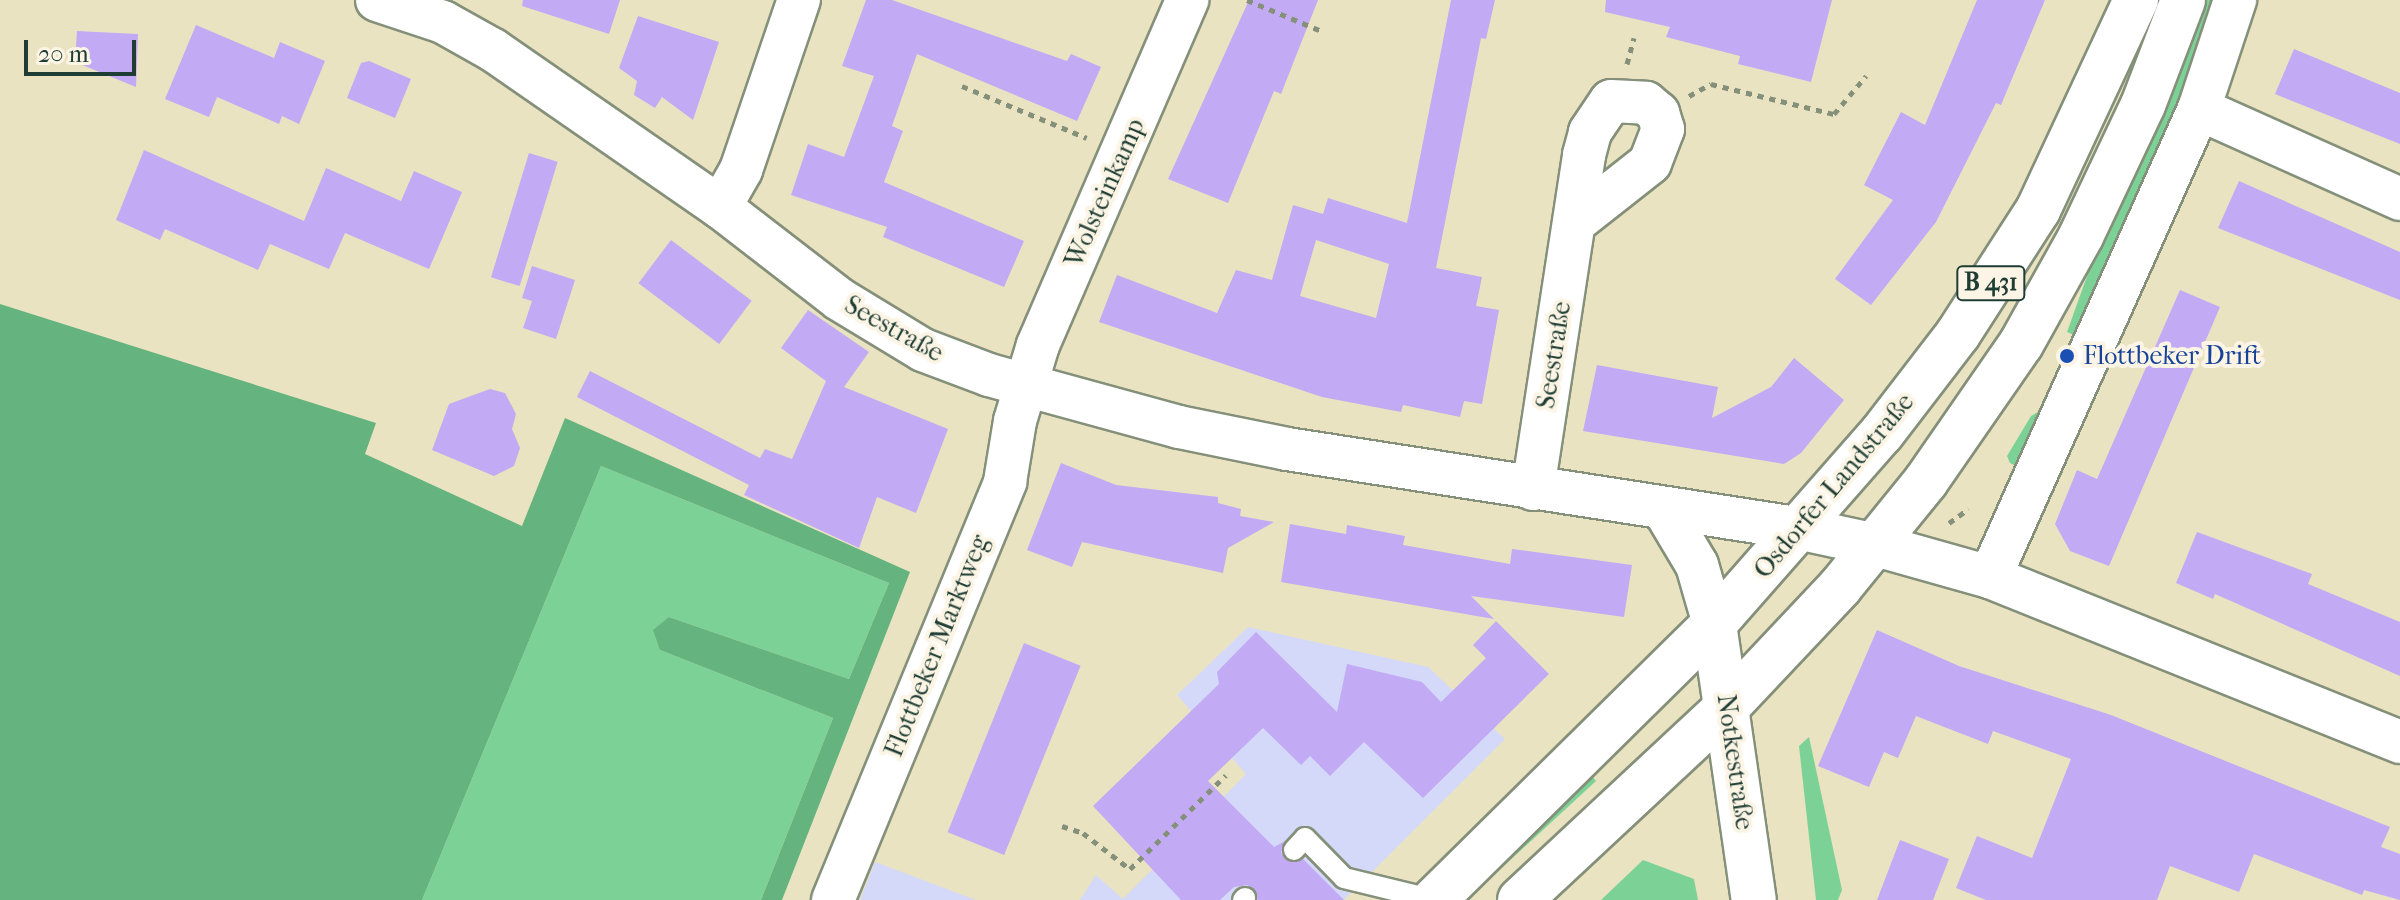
<!DOCTYPE html>
<meta charset="utf-8">
<style>
body{margin:0}
#map{position:relative;width:2400px;height:900px;overflow:hidden;background:#eae3c1;font-family:"IM FELL French Canon",serif}
div>[style]{position:absolute}
.built>*{inset:0;background:#d4d8f9}
.green>*{inset:0;background:#7cd296}
.forest>*{inset:0;background:#65b47f}
.building>*{inset:0;background:#c2aaf4;transform-origin:0 0}
.path>*{height:5px;margin-top:-2.5px;transform-origin:0;background:repeating-linear-gradient(90deg,#84907a 0 6px,transparent 0 12px)}
.roads{filter:drop-shadow(2px 0 #84907a) drop-shadow(-2px 0 #84907a) drop-shadow(0 2px #84907a) drop-shadow(0 -2px #84907a)}
.lane>*{height:20px;margin:-10px;padding:0 10px;transform-origin:10px;border-radius:10px;background:#fff}
.street>*{height:42px;margin:-21px;padding:0 21px;transform-origin:21px;border-radius:21px;background:#fff}
.secondary>*{height:44px;margin:-22px;padding:0 22px;transform-origin:22px;border-radius:22px;background:#fff}
.primary>*{height:44px;margin:-22px;padding:0 22px;transform-origin:22px;border-radius:22px;background:#fff}
.dots>*{width:22px;height:22px;translate:-50% -50%;box-sizing:border-box;border:4px solid #fcf5e5;border-radius:50%}
span{translate:-50% -50%;white-space:nowrap;text-align:center;line-height:1.15;-webkit-text-stroke:8px #fcf5e5;paint-order:stroke}
.shield-label span{padding:2px 6px;background:#fcf5e5;border:2px solid;border-radius:6px;-webkit-text-stroke-width:0}
.shield-label{font-size:24px;color:#1f3d34;font-weight:700}
.street-label{font-size:26px;color:#1f3d34}
.transit-label{font-size:26px;color:#164399}
.left{translate:0 -50%;text-align:left}
.scale{position:absolute;left:24px;top:40px;width:112px;height:36px;box-sizing:border-box;border:4px solid #1f3d34;border-top:0;padding-left:10px;font-size:24px;line-height:28px;white-space:nowrap;color:#1f3d34;-webkit-text-stroke:6px #fcf5e5;paint-order:stroke}
</style>
<div id="map">
<div class="built">
<div style="clip-path:polygon(1248px 627px,1428px 667px,1505px 739px,1344px 900px,1080px 900px,1096px 875px,1123px 899px,1246px 774px,1177px 695px)"></div>
<div style="clip-path:polygon(875px 862px,976px 900px,860px 900px)"></div>
</div>
<div class="green">
<div style="clip-path:polygon(2207px 0,2224px 0,2083px 339px,2067px 332px,2095px 254px)"></div>
<div style="clip-path:polygon(2049px 405px,2031px 459px,2016px 466px,2010px 463px,2007px 456px,2031px 416px)"></div>
<div style="clip-path:polygon(601px 466px,889px 583px,849px 679px,669px 617px,660px 650px,833px 718px,761px 900px,422px 900px)"></div>
<div style="clip-path:polygon(1809px 737px,1842px 890px,1838px 900px,1816px 900px,1799px 746px)"></div>
<div style="clip-path:polygon(1589px 772px,1596px 781px,1467px 900px,1457px 900px)"></div>
<div style="clip-path:polygon(1643px 860px,1694px 879px,1698px 900px,1601px 900px)"></div>
</div>
<div class="forest">
<div style="clip-path:polygon(0 304px,376px 423px,365px 454px,522px 526px,565px 418px,910px 572px,782px 900px,761px 900px,833px 718px,660px 650px,653px 630px,669px 617px,849px 679px,889px 583px,601px 466px,422px 900px,0 900px)"></div>
</div>
<div class="building">
<div style="clip-path:polygon(523px 0,620px 0,609px 34px,522px 6px)"></div>
<div style="clip-path:polygon(866px 0,892px 0,1067px 61px,1071px 54px,1101px 67px,1077px 121px,917px 54px,892px 126px,903px 131px,884px 182px,1024px 241px,1004px 287px,883px 237px,887px 227px,791px 195px,808px 144px,844px 157px,874px 76px,842px 66px)"></div>
<div style="clip-path:polygon(1249px 0,1318px 0,1281px 94px,1274px 91px,1228px 203px,1168px 179px)"></div>
<div style="clip-path:polygon(evenodd,1451px 0,1495px 0,1486px 39px,1481px 38px,1436px 268px,1482px 277px,1476px 306px,1499px 310px,1482px 404px,1464px 401px,1460px 417px,1403px 405px,1401px 412px,1322px 397px,1099px 322px,1117px 275px,1217px 313px,1236px 270px,1272px 280px,1293px 205px,1323px 214px,1328px 198px,1407px 223px,1451px 0,1316px 240px,1389px 264px,1376px 318px,1300px 296px,1316px 240px)"></div>
<div style="clip-path:polygon(1606px 0,1832px 0,1811px 82px,1738px 64px,1740px 56px,1666px 37px,1670px 27px,1605px 12px)"></div>
<div style="clip-path:polygon(1977px 0,2045px 0,2001px 105px,1996px 103px,1936px 222px,1871px 305px,1835px 279px,1893px 200px,1864px 185px,1901px 112px,1925px 125px)"></div>
<div style="clip-path:polygon(638px 16px,719px 42px,693px 120px,662px 97px,655px 108px,634px 95px,637px 81px,619px 68px)"></div>
<div style="clip-path:polygon(196px 25px,274px 58px,280px 42px,325px 61px,299px 124px,282px 116px,279px 124px,217px 97px,209px 117px,165px 99px)"></div>
<div style="clip-path:polygon(77px 31px,138px 34px,136px 87px,75px 62px)"></div>
<div style="clip-path:polygon(2294px 49px,2400px 93px,2400px 144px,2275px 94px)"></div>
<div style="clip-path:polygon(369px 61px,411px 79px,395px 118px,347px 98px,361px 63px)"></div>
<div style="clip-path:polygon(144px 150px,304px 221px,326px 168px,401px 201px,414px 171px,462px 192px,429px 269px,345px 233px,329px 269px,270px 244px,258px 270px,165px 229px,160px 240px,116px 220px)"></div>
<div style="left:529px;top:153px;width:30px;height:130px;rotate:17deg"></div>
<div style="clip-path:polygon(2239px 181px,2400px 252px,2400px 300px,2218px 228px)"></div>
<div style="left:671px;top:240px;width:101px;height:54px;rotate:37deg"></div>
<div style="clip-path:polygon(532px 266px,575px 280px,556px 339px,523px 328px,532px 301px,522px 298px)"></div>
<div style="clip-path:polygon(2180px 290px,2220px 307px,2109px 566px,2070px 551px,2055px 524px,2077px 470px,2097px 479px)"></div>
<div style="clip-path:polygon(808px 310px,869px 352px,844px 387px,948px 429px,916px 513px,877px 497px,859px 548px,744px 495px,749px 485px,577px 397px,590px 371px,760px 458px,765px 449px,792px 459px,826px 381px,781px 348px)"></div>
<div style="clip-path:polygon(1794px 358px,1844px 400px,1801px 453px,1784px 464px,1583px 431px,1597px 365px,1718px 387px,1712px 418px,1771px 387px)"></div>
<div style="clip-path:polygon(490px 389px,505px 393px,516px 414px,512px 429px,520px 448px,514px 466px,494px 476px,432px 450px,449px 404px)"></div>
<div style="clip-path:polygon(1061px 463px,1116px 485px,1218px 497px,1218px 503px,1241px 509px,1240px 516px,1274px 522px,1228px 548px,1223px 573px,1082px 542px,1072px 567px,1027px 550px)"></div>
<div style="clip-path:polygon(1290px 524px,1346px 534px,1347px 525px,1405px 536px,1403px 545px,1510px 564px,1512px 549px,1632px 565px,1624px 617px,1471px 596px,1494px 619px,1281px 582px)"></div>
<div style="clip-path:polygon(2197px 532px,2312px 574px,2308px 584px,2400px 622px,2400px 676px,2215px 594px,2213px 599px,2176px 583px)"></div>
<div style="clip-path:polygon(1496px 621px,1549px 674px,1423px 798px,1364px 742px,1330px 776px,1310px 756px,1301px 765px,1263px 728px,1208px 781px,1274px 847px,1285px 841px,1281px 853px,1286px 860px,1303px 859px,1344px 900px,1258px 900px,1248px 885px,1234px 887px,1220px 900px,1181px 900px,1093px 806px,1219px 684px,1217px 672px,1256px 632px,1337px 712px,1347px 664px,1422px 682px,1441px 702px,1486px 658px,1473px 645px)"></div>
<div style="clip-path:polygon(1877px 630px,1959px 666px,2111px 715px,2390px 827px,2381px 847px,2400px 854px,2400px 900px,2364px 890px,2362px 895px,2254px 854px,2239px 892px,2170px 866px,2157px 900px,1986px 900px,1956px 888px,1977px 836px,2032px 858px,2071px 759px,1993px 731px,1988px 744px,1916px 716px,1898px 758px,1884px 752px,1869px 787px,1818px 766px)"></div>
<div style="left:1024px;top:643px;width:61px;height:204px;rotate:22deg"></div>
<div style="clip-path:polygon(1900px 840px,1949px 859px,1933px 900px,1877px 900px)"></div>
</div>
<div class="path">
<div style="left:1247px;top:0;width:83px;rotate:22.6deg"></div>
<div style="left:1627px;top:64px;width:27px;rotate:-75deg"></div>
<div style="left:962px;top:86px;width:135px;rotate:22.6deg"></div>
<div style="left:1689px;top:96px;width:25px;rotate:-29deg"></div>
<div style="left:1711px;top:84px;width:127px;rotate:13.7deg"></div>
<div style="left:1834px;top:114px;width:50px;rotate:-49.9deg"></div>
<div style="left:1949px;top:523px;width:24px;rotate:-36deg"></div>
<div style="left:1062px;top:826px;width:22px;rotate:18deg"></div>
<div style="left:1083px;top:833px;width:59px;rotate:37.5deg"></div>
<div style="left:1130px;top:869px;width:134px;rotate:-44.4deg"></div>
</div>
<div class="roads">
<div class="lane">
<div style="left:1294px;top:850px;width:16px;rotate:-47deg"></div>
<div style="left:1305px;top:838px;width:56px;rotate:45.7deg"></div>
<div style="left:1344px;top:878px;width:93px;rotate:13.7deg"></div>
<div style="left:1243px;top:900px;width:3px;rotate:-45deg"></div>
</div>
<div class="street">
<div style="left:377px;top:0;width:70px;rotate:18.4deg"></div>
<div style="left:443px;top:22px;width:57px;rotate:29.2deg"></div>
<div style="left:493px;top:50px;width:276px;rotate:34.7deg"></div>
<div style="left:720px;top:207px;width:150px;rotate:37.7deg"></div>
<div style="left:839px;top:299px;width:98px;rotate:31.3deg"></div>
<div style="left:923px;top:350px;width:71px;rotate:20.7deg"></div>
<div style="left:989px;top:375px;width:197px;rotate:15.3deg"></div>
<div style="left:1179px;top:427px;width:110px;rotate:11.5deg"></div>
<div style="left:1287px;top:449px;width:521px;rotate:8.83deg"></div>
<div style="left:1802px;top:529px;width:76px;rotate:12.2deg"></div>
<div style="left:1876px;top:545px;width:118px;rotate:15.7deg"></div>
<div style="left:1990px;top:577px;width:442px;rotate:21.9deg"></div>
<div style="left:2199px;top:109px;width:220px;rotate:24.1deg"></div>
<div style="left:720px;top:207px;width:43px;rotate:-60.4deg"></div>
<div style="left:741px;top:170px;width:180px;rotate:-71.2deg"></div>
<div style="left:1533px;top:489px;width:338px;rotate:-81.3deg"></div>
<div style="left:1584px;top:155px;width:24px;rotate:-75deg"></div>
<div style="left:1590px;top:132px;width:37px;rotate:-56deg"></div>
<div style="left:1611px;top:101px;width:35px;rotate:3deg"></div>
<div style="left:1646px;top:103px;width:16px;rotate:40deg"></div>
<div style="left:1658px;top:113px;width:17px;rotate:73deg"></div>
<div style="left:1663px;top:129px;width:36px;rotate:111deg"></div>
<div style="left:1650px;top:163px;width:95px;rotate:141.8deg"></div>
<div style="left:1663px;top:508px;width:66px;rotate:59.2deg"></div>
<div style="left:1697px;top:565px;width:61px;rotate:73.9deg"></div>
<div style="left:1990px;top:577px;width:513px;rotate:-65.94deg"></div>
<div style="left:2199px;top:109px;width:115px;rotate:-71.7deg"></div>
<div style="left:833px;top:900px;width:452px;rotate:-67.6deg"></div>
<div style="left:1005px;top:482px;width:62px;rotate:-80.7deg"></div>
<div style="left:1015px;top:421px;width:79px;rotate:-73.2deg"></div>
<div style="left:1038px;top:345px;width:376px;rotate:-66.6deg"></div>
</div>
<div class="secondary">
<div style="left:1714px;top:624px;width:279px;rotate:81.8deg"></div>
</div>
<div class="primary">
<div style="left:1434px;top:900px;width:393px;rotate:-44.6deg"></div>
<div style="left:1714px;top:624px;width:254px;rotate:-48.7deg"></div>
<div style="left:1882px;top:433px;width:125px;rotate:-52.5deg"></div>
<div style="left:1958px;top:334px;width:148px;rotate:-57.2deg"></div>
<div style="left:2038px;top:210px;width:232px;rotate:-65deg"></div>
<div style="left:1520px;top:900px;width:283px;rotate:-43deg"></div>
<div style="left:1727px;top:707px;width:165px;rotate:-46.7deg"></div>
<div style="left:1840px;top:587px;width:136px;rotate:-50.9deg"></div>
<div style="left:1926px;top:481px;width:167px;rotate:-55.3deg"></div>
<div style="left:2021px;top:344px;width:124px;rotate:-60.9deg"></div>
<div style="left:2081px;top:236px;width:145px;rotate:-64.7deg"></div>
<div style="left:2143px;top:105px;width:112px;rotate:-69.1deg"></div>
</div>
</div>
<div class="dots">
<div style="left:2067px;top:356px;background:#1a4fb4"></div>
</div>
<div class="shield-label">
<span style="left:1991px;top:283px">B 431</span>
</div>
<div class="street-label">
<span style="left:1105px;top:193px;rotate:-66deg">Wolsteinkamp</span>
<span style="left:894px;top:329px;rotate:29deg">Seestraße</span>
<span style="left:1554px;top:355px;rotate:-81deg">Seestraße</span>
<span style="left:1834px;top:486px;rotate:-50deg">Osdorfer Landstraße</span>
<span style="left:937px;top:646px;rotate:-68deg">Flottbeker Marktweg</span>
<span style="left:1735px;top:762px;rotate:82deg">Notkestraße</span>
</div>
<div class="transit-label">
<span class="left" style="left:2083px;top:356px">Flottbeker Drift</span>
</div>
<div class="scale">20 m</div>
</div>
